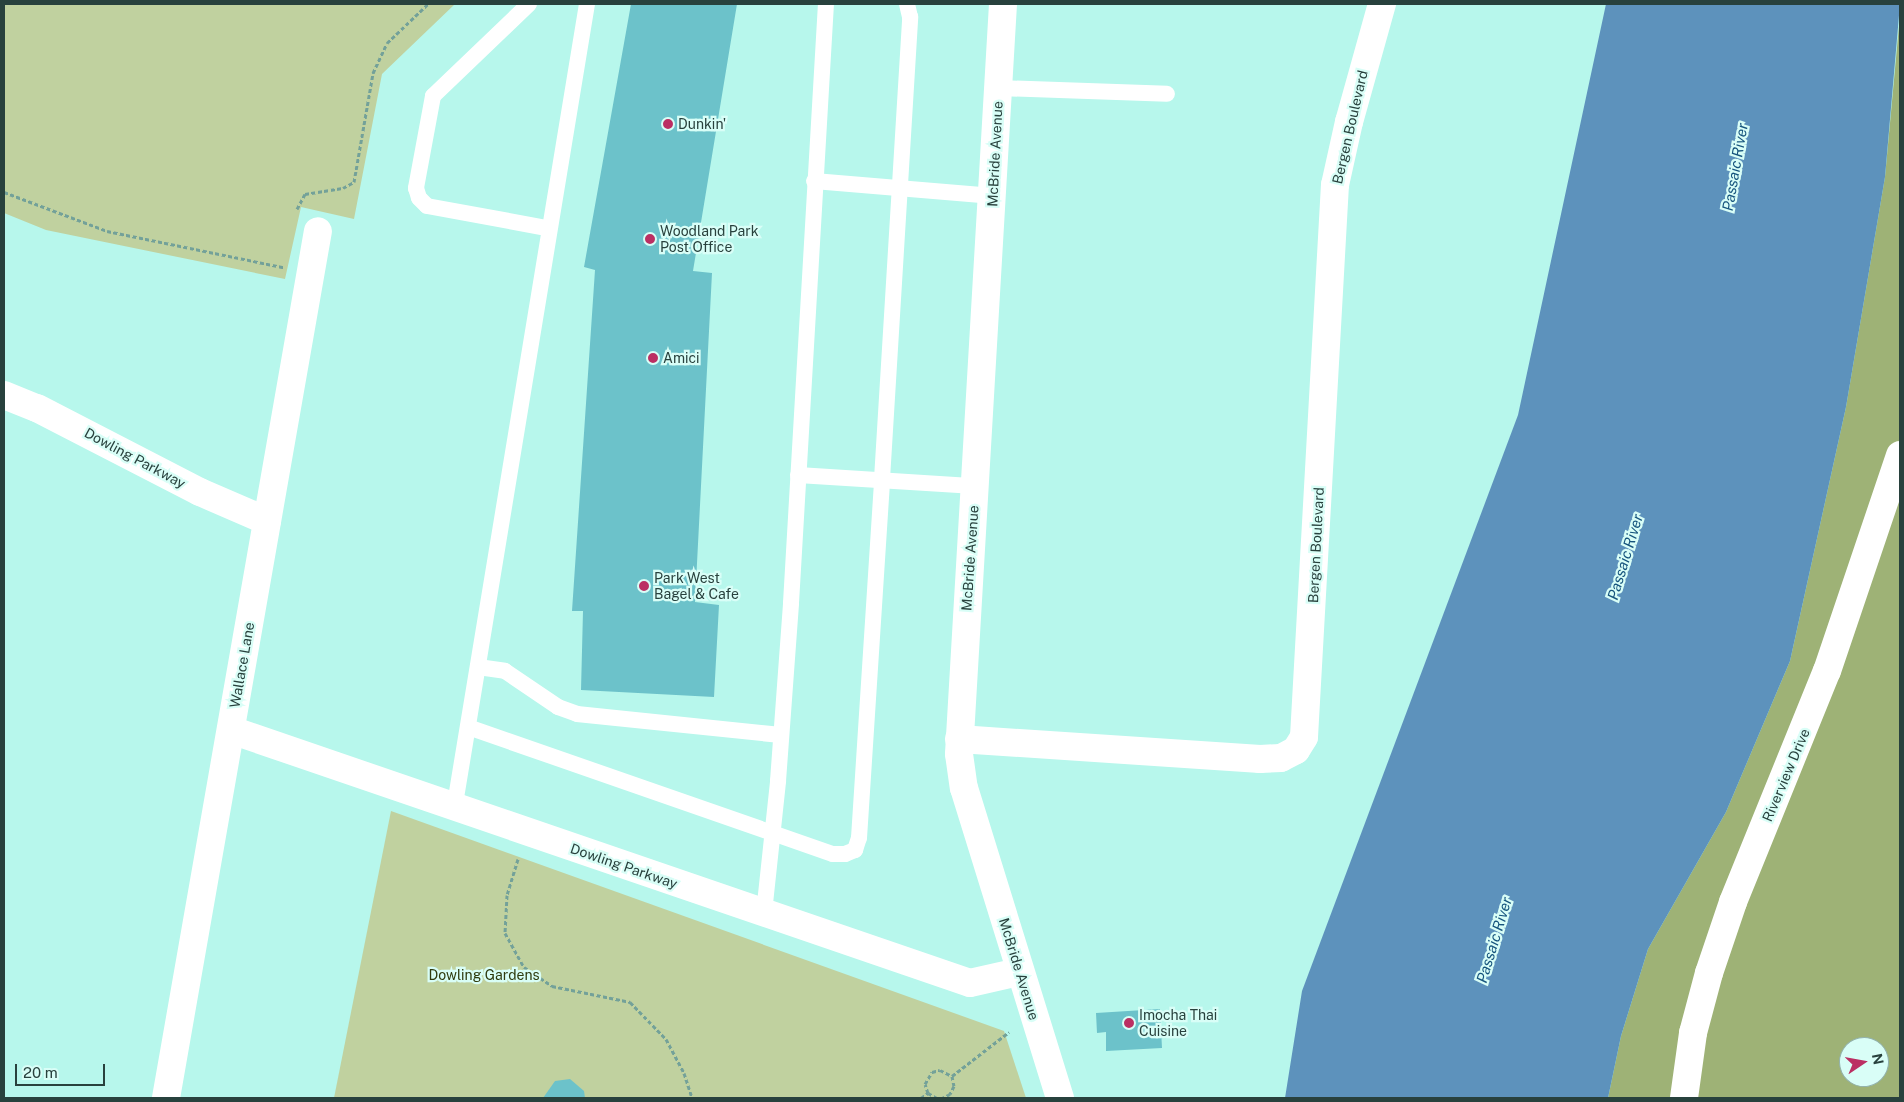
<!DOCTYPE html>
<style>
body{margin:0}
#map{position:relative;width:1904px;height:1102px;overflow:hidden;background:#b7f7ec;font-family:"Public Sans",sans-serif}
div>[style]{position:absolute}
.green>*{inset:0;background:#c0d19f}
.forest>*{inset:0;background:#9eb276}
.water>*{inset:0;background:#5d92bc}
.building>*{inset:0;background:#6cc2ca}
.path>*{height:3px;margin-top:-1.5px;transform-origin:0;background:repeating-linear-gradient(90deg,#73a199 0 4px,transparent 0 6.5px)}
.lane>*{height:16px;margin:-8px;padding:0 8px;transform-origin:8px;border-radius:8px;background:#fff}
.street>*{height:28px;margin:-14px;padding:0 14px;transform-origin:14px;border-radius:14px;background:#fff}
.secondary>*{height:28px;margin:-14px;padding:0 14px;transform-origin:14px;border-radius:14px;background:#fff}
.dots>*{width:14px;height:14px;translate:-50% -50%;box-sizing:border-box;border:2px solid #d9fef7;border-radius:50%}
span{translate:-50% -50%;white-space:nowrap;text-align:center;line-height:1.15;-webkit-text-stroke:4.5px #d9fef7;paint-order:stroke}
.poi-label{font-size:14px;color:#28413d}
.left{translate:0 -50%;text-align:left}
.street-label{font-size:14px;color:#28413d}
.park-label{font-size:14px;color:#2f3b0e}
.water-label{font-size:15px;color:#16547d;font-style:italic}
.frame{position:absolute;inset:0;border:5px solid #28413d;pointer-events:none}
.north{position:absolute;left:1839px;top:1037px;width:50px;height:50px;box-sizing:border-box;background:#d9fef7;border:1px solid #92b2ad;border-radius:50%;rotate:78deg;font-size:14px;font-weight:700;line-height:20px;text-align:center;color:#28413d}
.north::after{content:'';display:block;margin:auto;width:18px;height:22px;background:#bb2f63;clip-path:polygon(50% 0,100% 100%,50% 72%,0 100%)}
.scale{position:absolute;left:15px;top:1064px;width:90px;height:22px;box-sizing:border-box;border:2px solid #28413d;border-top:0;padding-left:6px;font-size:15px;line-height:18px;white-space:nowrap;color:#28413d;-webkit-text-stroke:4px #d9fef7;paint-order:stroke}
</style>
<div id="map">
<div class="green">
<div style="clip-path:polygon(4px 4px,455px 4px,382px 74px,354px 219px,301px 207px,285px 279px,46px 230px,4px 213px)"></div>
<div style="clip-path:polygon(391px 811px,1004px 1031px,1026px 1098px,334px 1098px)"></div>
</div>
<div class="forest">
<div style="clip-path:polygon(evenodd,1900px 15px,1900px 1098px,1608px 1098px,1621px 1036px,1648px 949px,1726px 812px,1790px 661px,1846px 407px,1885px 177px,1900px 15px,1849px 1047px,1879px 1047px,1879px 1077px,1849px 1077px,1849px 1047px)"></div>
</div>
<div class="water">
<div style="clip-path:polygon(1606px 4px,1900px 4px,1885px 177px,1846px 407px,1790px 661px,1726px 812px,1648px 949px,1621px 1036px,1608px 1098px,1285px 1098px,1302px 991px,1518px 415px)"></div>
</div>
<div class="building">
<div style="clip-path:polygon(631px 4px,737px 4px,693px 271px,712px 273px,695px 602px,719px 605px,714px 697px,581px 690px,583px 611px,572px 611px,595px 270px,584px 267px)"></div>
<div style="clip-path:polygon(1160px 1009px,1162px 1048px,1106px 1051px,1106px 1032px,1097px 1033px,1096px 1013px)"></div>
<div style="clip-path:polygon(570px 1079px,584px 1091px,585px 1098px,543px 1098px,555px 1081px)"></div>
</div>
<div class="path">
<div style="left:4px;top:192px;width:110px;rotate:20.7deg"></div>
<div style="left:107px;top:231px;width:180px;rotate:11.6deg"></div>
<div style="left:297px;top:209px;width:17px;rotate:-62deg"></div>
<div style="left:305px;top:194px;width:38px;rotate:-9deg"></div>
<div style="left:343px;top:188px;width:13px;rotate:-29deg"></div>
<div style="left:354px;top:182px;width:111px;rotate:-80.1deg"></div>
<div style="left:373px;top:73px;width:33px;rotate:-65deg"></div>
<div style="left:387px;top:43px;width:57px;rotate:-43.6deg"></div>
<div style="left:518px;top:859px;width:38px;rotate:107deg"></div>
<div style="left:507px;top:895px;width:38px;rotate:93deg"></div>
<div style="left:505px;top:933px;width:39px;rotate:61deg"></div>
<div style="left:524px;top:967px;width:34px;rotate:34deg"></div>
<div style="left:552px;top:986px;width:80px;rotate:11.6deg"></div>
<div style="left:630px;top:1002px;width:52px;rotate:45.8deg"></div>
<div style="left:666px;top:1039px;width:38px;rotate:62deg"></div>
<div style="left:684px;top:1073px;width:26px;rotate:72deg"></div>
<div style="left:952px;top:1076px;width:72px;rotate:-37.7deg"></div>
<div style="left:921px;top:1098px;width:9px;rotate:-36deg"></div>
<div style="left:937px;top:1098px;width:10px;rotate:-151deg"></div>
<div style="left:928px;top:1093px;width:9px;rotate:-108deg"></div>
<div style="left:925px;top:1084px;width:14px;rotate:-60deg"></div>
<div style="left:932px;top:1072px;width:8px;rotate:-14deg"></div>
<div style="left:940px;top:1070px;width:13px;rotate:27deg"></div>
<div style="left:952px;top:1076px;width:10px;rotate:79deg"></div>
<div style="left:954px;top:1086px;width:9px;rotate:117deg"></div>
<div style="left:950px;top:1094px;width:9px;rotate:153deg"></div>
</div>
<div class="lane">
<div style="left:529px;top:4px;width:133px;rotate:136.2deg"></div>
<div style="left:433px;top:96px;width:94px;rotate:100.5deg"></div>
<div style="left:416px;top:188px;width:10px;rotate:73deg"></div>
<div style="left:419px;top:198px;width:11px;rotate:45deg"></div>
<div style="left:427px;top:206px;width:122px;rotate:10.4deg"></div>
<div style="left:999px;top:88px;width:168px;rotate:2deg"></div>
<div style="left:814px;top:181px;width:180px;rotate:4.8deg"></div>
<div style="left:798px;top:475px;width:177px;rotate:3.6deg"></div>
<div style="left:478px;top:667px;width:27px;rotate:8deg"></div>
<div style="left:505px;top:671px;width:64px;rotate:34.2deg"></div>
<div style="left:558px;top:707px;width:20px;rotate:20deg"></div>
<div style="left:577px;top:714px;width:205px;rotate:5.9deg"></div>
<div style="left:468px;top:727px;width:386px;rotate:19.2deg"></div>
<div style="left:833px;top:854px;width:12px"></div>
<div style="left:845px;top:854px;width:11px;rotate:-22deg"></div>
<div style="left:855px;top:850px;width:13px;rotate:-72deg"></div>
<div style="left:859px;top:838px;width:360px;rotate:-86.3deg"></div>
<div style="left:882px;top:479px;width:463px;rotate:-86.5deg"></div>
<div style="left:910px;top:17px;width:13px;rotate:-103deg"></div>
<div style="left:455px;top:804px;width:811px;rotate:-80.63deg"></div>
<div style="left:764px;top:913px;width:133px;rotate:-83.9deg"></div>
<div style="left:778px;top:781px;width:178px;rotate:-85.8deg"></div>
<div style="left:791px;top:603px;width:600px;rotate:-86.66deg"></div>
</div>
<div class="street">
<div style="left:4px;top:395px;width:35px;rotate:22deg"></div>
<div style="left:37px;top:408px;width:183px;rotate:27.3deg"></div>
<div style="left:200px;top:492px;width:73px;rotate:23.4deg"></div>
<div style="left:231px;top:730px;width:781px;rotate:18.9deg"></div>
<div style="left:970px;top:983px;width:50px;rotate:-12.7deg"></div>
<div style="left:959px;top:739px;width:302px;rotate:3.8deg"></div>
<div style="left:1260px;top:759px;width:21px;rotate:-3deg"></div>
<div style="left:1281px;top:758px;width:17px;rotate:-28deg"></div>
<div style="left:1296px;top:750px;width:15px;rotate:-58deg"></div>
<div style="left:1304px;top:737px;width:553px;rotate:-86.79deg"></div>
<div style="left:1335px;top:185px;width:65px;rotate:-77.5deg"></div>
<div style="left:1349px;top:122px;width:123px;rotate:-74.4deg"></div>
<div style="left:166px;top:1098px;width:880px;rotate:-80.06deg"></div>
</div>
<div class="secondary">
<div style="left:1003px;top:4px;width:751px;rotate:93.36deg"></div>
<div style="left:959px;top:754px;width:34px;rotate:82deg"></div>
<div style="left:964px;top:788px;width:325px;rotate:72.8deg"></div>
<div style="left:1684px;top:1098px;width:66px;rotate:-82.1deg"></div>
<div style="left:1693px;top:1033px;width:62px;rotate:-75.1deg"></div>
<div style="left:1709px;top:973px;width:75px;rotate:-71.3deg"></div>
<div style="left:1733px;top:902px;width:249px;rotate:-67.9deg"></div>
<div style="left:1827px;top:671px;width:228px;rotate:-71.3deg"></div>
</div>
<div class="dots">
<div style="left:668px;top:124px;background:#bb2f63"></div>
<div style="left:650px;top:239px;background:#bb2f63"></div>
<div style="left:653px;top:358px;background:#bb2f63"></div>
<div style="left:644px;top:586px;background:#bb2f63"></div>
<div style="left:1129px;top:1023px;background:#bb2f63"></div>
</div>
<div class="poi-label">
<span class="left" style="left:678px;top:124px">Dunkin'</span>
<span class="left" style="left:660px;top:239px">Woodland Park<br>Post Office</span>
<span class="left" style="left:663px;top:358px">Amici</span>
<span class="left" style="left:654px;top:586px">Park West<br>Bagel &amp; Cafe</span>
<span class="left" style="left:1139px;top:1023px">Imocha Thai<br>Cuisine</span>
</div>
<div class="street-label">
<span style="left:1350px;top:127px;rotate:-77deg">Bergen Boulevard</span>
<span style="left:995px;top:154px;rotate:-87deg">McBride Avenue</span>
<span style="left:135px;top:458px;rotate:28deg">Dowling Parkway</span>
<span style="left:1316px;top:545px;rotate:-87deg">Bergen Boulevard</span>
<span style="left:970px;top:558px;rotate:-86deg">McBride Avenue</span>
<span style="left:242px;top:665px;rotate:-80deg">Wallace Lane</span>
<span style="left:1786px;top:775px;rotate:-67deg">Riverview Drive</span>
<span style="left:624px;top:866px;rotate:19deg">Dowling Parkway</span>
<span style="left:1019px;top:969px;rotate:73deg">McBride Avenue</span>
</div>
<div class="park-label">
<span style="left:484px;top:975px">Dowling Gardens</span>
</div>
<div class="water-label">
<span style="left:1735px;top:167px;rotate:-80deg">Passaic River</span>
<span style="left:1625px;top:557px;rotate:-73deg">Passaic River</span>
<span style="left:1494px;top:940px;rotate:-73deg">Passaic River</span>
</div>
<div class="frame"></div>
<div class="north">N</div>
<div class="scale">20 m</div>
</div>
